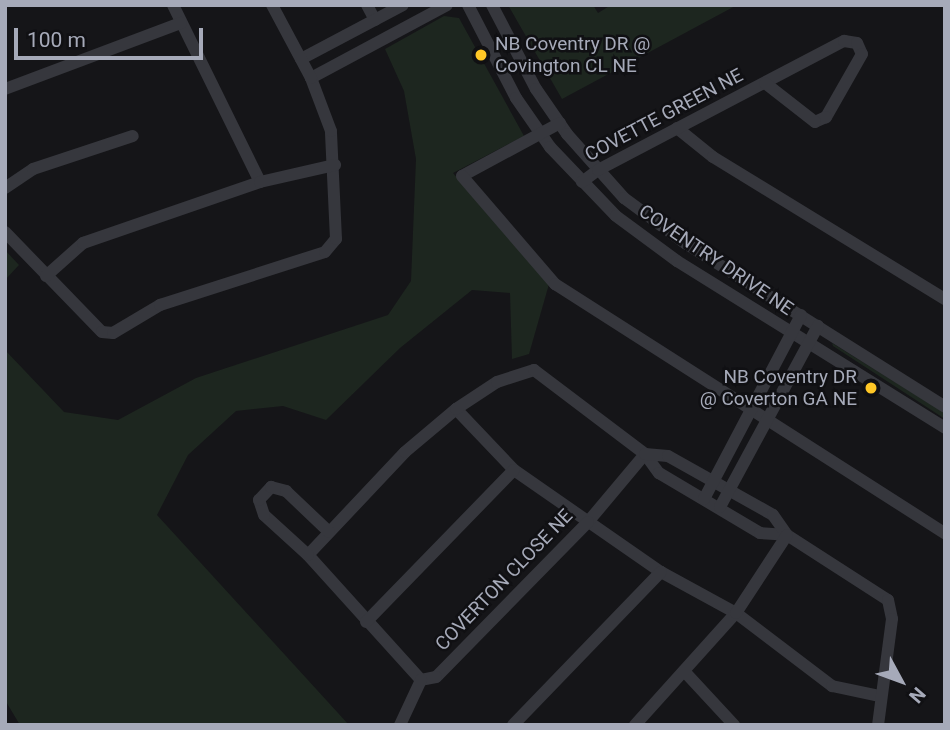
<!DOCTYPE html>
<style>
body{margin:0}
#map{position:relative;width:950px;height:730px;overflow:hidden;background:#151518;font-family:Roboto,sans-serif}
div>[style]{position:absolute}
.green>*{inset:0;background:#1d261f}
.minor>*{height:12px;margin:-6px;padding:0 6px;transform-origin:6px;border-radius:6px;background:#36373d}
.dots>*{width:19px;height:19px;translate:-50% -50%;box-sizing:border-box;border:4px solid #101013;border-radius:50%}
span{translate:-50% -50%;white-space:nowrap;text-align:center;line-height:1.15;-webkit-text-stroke:5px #101013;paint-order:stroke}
.poi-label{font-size:19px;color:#a6aab9}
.left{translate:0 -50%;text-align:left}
.right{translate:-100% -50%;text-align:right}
.street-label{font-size:19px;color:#a6aab9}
.frame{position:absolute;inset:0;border:7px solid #a6aab9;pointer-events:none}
.north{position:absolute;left:866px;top:646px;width:70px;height:70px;-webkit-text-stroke:5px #101013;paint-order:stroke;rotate:131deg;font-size:19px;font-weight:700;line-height:28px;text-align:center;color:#a6aab9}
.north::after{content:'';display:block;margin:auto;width:24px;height:32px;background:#a6aab9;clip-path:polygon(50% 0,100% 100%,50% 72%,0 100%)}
.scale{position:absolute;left:14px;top:28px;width:189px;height:32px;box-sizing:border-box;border:4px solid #a6aab9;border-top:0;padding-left:9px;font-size:21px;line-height:24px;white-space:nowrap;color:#a6aab9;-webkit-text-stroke:5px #101013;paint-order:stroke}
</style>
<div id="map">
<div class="green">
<div style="clip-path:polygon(508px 5px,593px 5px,598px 13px,611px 5px,737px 5px,562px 99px)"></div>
<div style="clip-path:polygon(444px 16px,459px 18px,524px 136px,453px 173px,549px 284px,529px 354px,512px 359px,510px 293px,472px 290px,400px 348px,326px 420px,283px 406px,236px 411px,188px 455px,157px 515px,349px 725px,20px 725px,5px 700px,5px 350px,64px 412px,118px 420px,196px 378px,388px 315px,411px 281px,416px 159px,404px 91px,385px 49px)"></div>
<div style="clip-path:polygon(5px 250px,19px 265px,5px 280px)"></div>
<div style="clip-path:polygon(832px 343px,945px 413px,945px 419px,833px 346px)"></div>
</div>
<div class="minor">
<div style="left:173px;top:5px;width:197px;rotate:63.8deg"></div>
<div style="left:367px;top:5px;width:17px;rotate:62deg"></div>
<div style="left:468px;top:5px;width:105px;rotate:62.7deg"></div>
<div style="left:516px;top:98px;width:60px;rotate:55.2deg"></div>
<div style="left:550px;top:147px;width:95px;rotate:46.3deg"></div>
<div style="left:616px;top:216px;width:76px;rotate:36.4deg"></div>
<div style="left:677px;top:261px;width:316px;rotate:31.9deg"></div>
<div style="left:492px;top:5px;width:95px;rotate:62.4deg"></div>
<div style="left:536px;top:89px;width:55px;rotate:55.4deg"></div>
<div style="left:567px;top:134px;width:86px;rotate:48.3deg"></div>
<div style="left:624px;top:198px;width:76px;rotate:36.4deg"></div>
<div style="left:685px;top:243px;width:307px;rotate:32.2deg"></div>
<div style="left:301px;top:59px;width:115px;rotate:-27.9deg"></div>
<div style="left:311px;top:78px;width:154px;rotate:-28.2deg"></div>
<div style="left:5px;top:89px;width:188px;rotate:-20.6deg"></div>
<div style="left:560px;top:123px;width:111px;rotate:151.6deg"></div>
<div style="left:462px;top:176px;width:143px;rotate:49.3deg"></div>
<div style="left:555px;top:284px;width:463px;rotate:32.6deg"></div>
<div style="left:677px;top:128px;width:46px;rotate:38.9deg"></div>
<div style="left:713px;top:157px;width:272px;rotate:31.5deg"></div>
<div style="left:582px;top:182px;width:20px;rotate:-37deg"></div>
<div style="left:598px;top:170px;width:278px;rotate:-27.7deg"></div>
<div style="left:844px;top:41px;width:13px;rotate:9deg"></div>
<div style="left:857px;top:43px;width:12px;rotate:66deg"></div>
<div style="left:862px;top:54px;width:73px;rotate:119.7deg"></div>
<div style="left:826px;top:117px;width:12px;rotate:156deg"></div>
<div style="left:815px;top:122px;width:63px;rotate:-142deg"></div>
<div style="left:5px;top:188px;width:34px;rotate:-34deg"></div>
<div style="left:33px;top:169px;width:105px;rotate:-18.3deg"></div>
<div style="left:5px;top:232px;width:139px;rotate:45.9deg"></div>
<div style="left:102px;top:332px;width:11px;rotate:5deg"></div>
<div style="left:113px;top:333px;width:55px;rotate:-30.8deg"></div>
<div style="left:160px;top:305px;width:173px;rotate:-17.8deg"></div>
<div style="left:325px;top:252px;width:17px;rotate:-50deg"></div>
<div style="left:336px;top:239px;width:108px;rotate:-92.7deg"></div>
<div style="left:331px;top:131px;width:57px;rotate:-110.7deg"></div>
<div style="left:311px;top:78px;width:83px;rotate:-118.1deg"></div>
<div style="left:46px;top:276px;width:50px;rotate:-41.7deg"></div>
<div style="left:83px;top:243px;width:187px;rotate:-19deg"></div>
<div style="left:260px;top:182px;width:77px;rotate:-12.8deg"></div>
<div style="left:456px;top:409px;width:84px;rotate:46.4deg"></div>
<div style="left:514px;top:470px;width:179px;rotate:34.8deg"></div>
<div style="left:661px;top:572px;width:85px;rotate:28.7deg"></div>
<div style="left:736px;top:613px;width:121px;rotate:37.2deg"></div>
<div style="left:832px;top:686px;width:48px;rotate:12deg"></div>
<div style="left:645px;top:454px;width:89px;rotate:130deg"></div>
<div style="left:588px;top:522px;width:217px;rotate:134.4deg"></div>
<div style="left:436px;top:677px;width:15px;rotate:169deg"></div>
<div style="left:421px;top:680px;width:169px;rotate:-132.1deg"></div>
<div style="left:308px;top:555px;width:141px;rotate:-46.7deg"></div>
<div style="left:405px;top:452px;width:67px;rotate:-40.1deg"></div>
<div style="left:456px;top:409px;width:49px;rotate:-33.4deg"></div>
<div style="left:497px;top:382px;width:39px;rotate:-18deg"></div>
<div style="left:534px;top:370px;width:139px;rotate:37.1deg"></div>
<div style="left:645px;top:454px;width:24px;rotate:54deg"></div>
<div style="left:659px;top:473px;width:117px;rotate:30.7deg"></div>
<div style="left:760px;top:533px;width:27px;rotate:4deg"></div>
<div style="left:645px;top:454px;width:23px;rotate:5deg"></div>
<div style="left:668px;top:456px;width:120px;rotate:29.3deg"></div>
<div style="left:773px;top:515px;width:24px;rotate:55deg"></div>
<div style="left:787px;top:535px;width:120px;rotate:32.8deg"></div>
<div style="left:888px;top:600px;width:19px;rotate:78deg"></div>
<div style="left:892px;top:619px;width:107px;rotate:97.5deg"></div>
<div style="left:704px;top:499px;width:208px;rotate:-62.2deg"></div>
<div style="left:720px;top:507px;width:206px;rotate:-61.6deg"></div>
<div style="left:308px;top:555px;width:59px;rotate:-137.7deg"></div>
<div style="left:264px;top:515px;width:16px;rotate:-108deg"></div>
<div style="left:259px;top:500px;width:18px;rotate:-47deg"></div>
<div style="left:271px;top:487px;width:16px;rotate:15deg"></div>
<div style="left:286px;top:491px;width:59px;rotate:43.6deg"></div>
<div style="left:366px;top:622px;width:212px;rotate:-45.8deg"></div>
<div style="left:684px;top:671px;width:74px;rotate:47.2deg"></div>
<div style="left:400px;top:725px;width:50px;rotate:-65deg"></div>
<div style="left:513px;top:725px;width:213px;rotate:-46deg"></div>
<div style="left:635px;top:725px;width:151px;rotate:-48deg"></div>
<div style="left:736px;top:613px;width:93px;rotate:-56.8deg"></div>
</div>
<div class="dots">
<div style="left:481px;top:55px;background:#ffc726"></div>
<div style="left:871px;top:388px;background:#ffc726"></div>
</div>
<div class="poi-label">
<span class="left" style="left:495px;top:55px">NB Coventry DR @<br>Covington CL NE</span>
<span class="right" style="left:857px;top:388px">NB Coventry DR<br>@ Coverton GA NE</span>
</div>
<div class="street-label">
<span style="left:664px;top:115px;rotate:-28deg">COVETTE GREEN NE</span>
<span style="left:716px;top:260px;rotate:34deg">COVENTRY DRIVE NE</span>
<span style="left:504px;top:580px;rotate:-46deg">COVERTON CLOSE NE</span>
</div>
<div class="frame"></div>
<div class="north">N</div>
<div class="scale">100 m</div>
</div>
